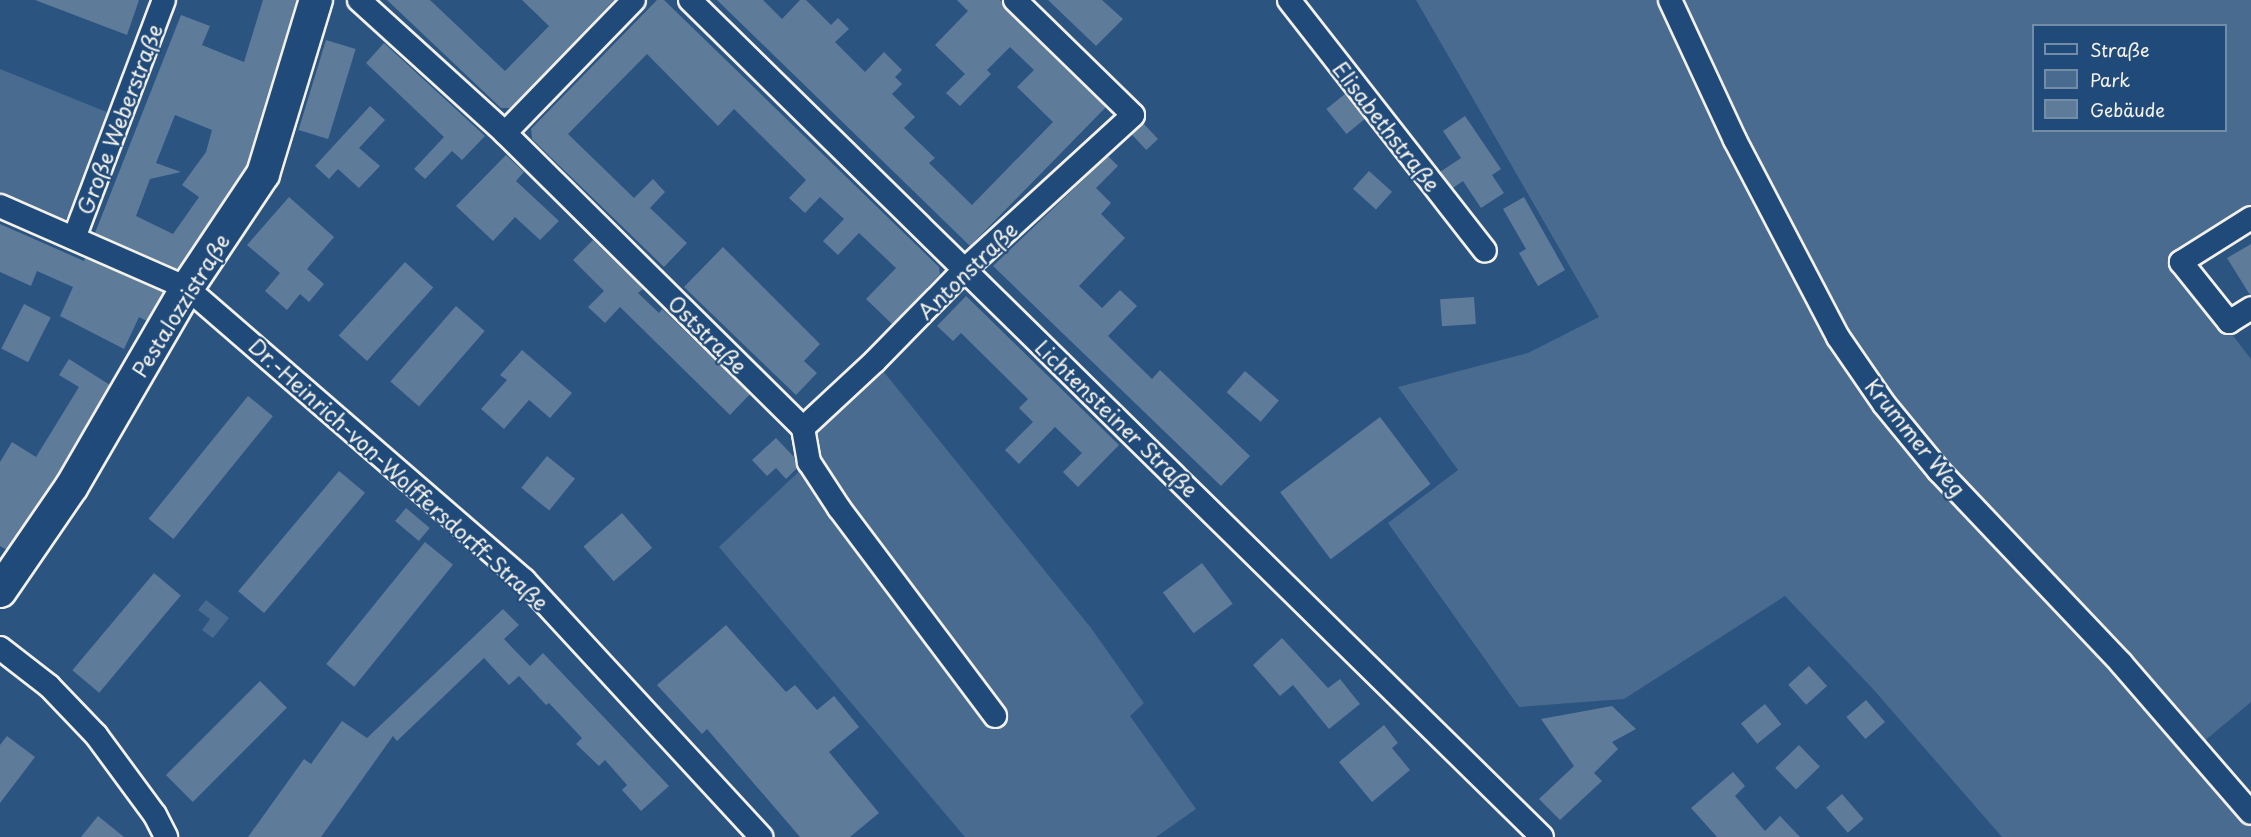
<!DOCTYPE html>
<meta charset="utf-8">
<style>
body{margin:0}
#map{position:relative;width:2251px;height:837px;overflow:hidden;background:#2c5481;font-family:"Playpen Sans",sans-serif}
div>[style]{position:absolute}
.green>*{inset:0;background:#496b90}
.building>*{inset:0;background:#5e7b9a;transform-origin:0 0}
.roads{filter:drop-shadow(2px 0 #f4f1e8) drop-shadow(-2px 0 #f4f1e8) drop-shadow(0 2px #f4f1e8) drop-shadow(0 -2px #f4f1e8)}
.street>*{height:22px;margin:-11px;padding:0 11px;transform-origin:11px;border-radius:11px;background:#1f4a7a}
.secondary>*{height:32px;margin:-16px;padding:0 16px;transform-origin:16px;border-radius:16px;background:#1f4a7a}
span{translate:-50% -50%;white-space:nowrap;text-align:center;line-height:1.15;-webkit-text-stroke:4.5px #1f4a7a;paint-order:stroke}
.street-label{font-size:21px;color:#f4f1e8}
.legend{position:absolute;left:2032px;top:24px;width:195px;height:108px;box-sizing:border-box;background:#1f4a7a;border:2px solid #748da6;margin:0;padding:8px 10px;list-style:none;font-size:18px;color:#f4f1e8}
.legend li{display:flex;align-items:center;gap:12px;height:30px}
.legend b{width:30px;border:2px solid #748da6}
</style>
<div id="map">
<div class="green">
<div style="clip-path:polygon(evenodd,1416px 0,2251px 0,2251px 215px,2176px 262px,2251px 359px,2251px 702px,2196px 748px,2251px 813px,2251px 837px,2002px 837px,1873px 689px,1785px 596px,1624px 699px,1519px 707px,1388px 523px,1458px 470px,1398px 387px,1528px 353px,1599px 317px,1416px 0,2034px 26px,2226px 26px,2226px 130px,2034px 130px,2034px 26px)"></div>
<div style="clip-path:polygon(0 69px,109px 113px,83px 193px,62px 224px,0 195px)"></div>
<div style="clip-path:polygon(875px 361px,1091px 628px,1144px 703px,1130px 716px,1196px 809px,1156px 837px,965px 837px,719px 547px,809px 462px,803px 428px)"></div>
<div style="clip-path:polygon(206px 600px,229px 618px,213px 638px,202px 630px,210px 619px,198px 610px)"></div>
</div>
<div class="building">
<div style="clip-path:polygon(35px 0,139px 0,127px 35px)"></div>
<div style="clip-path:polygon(evenodd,263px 0,297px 0,247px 166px,178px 269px,95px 233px,181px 15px,210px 26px,202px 45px,244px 62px,263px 0,175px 115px,212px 130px,206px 152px,182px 185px,199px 197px,173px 234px,136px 216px,150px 179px,181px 172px,156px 163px,175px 115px)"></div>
<div style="clip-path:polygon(387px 0,430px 0,505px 71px,549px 26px,522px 0,614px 0,510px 108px,501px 108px)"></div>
<div style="clip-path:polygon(657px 0,664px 0,939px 267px,940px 274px,892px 324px,866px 299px,896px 268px,859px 233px,838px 255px,823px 241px,844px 219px,820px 197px,805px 213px,789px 198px,806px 180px,734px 109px,718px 126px,647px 54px,568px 134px,634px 198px,653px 179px,665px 192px,650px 208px,687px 243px,664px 267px,532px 139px,531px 129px)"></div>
<div style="clip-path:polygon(717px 0,763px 0,782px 19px,800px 0,806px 0,831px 25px,838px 18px,849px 29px,835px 42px,865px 72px,884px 52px,902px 70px,895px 77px,902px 84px,892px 94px,915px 117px,904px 128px,935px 158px,929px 163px,972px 205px,1053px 122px,1017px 87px,1034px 70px,1010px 47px,987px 70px,991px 74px,960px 106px,946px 93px,965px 74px,935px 45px,968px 11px,957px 0,1000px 0,1106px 107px,970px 246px)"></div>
<div style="clip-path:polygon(1048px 0,1102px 0,1123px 19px,1096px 46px)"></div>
<div style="left:326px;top:40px;width:31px;height:94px;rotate:17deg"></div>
<div style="clip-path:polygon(384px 43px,485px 136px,462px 160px,452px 151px,425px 179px,414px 169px,444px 137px,366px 63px)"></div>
<div style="left:1345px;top:94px;width:32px;height:24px;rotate:51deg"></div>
<div style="clip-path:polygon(370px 106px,385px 120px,359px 148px,380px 166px,359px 188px,338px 169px,329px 179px,315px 166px)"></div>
<div style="clip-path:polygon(1465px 116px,1501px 169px,1492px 175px,1504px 193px,1481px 208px,1463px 181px,1453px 188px,1440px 172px,1461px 158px,1443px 131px)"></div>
<div style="left:1143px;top:123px;width:22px;height:16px;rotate:47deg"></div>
<div style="clip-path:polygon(506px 155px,524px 172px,516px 181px,559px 221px,540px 240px,515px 217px,493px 241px,456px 206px)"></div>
<div style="clip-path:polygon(1108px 156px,1118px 166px,1096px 188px,1111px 203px,1101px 214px,1125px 238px,1079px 286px,1102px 308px,1120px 290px,1137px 306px,1108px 336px,1152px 379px,1160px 370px,1250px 456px,1221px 486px,993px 266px)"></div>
<div style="left:1369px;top:171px;width:31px;height:24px;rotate:42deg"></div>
<div style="clip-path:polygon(289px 197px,334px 237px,307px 269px,324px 284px,309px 302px,300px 294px,287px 310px,265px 291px,280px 273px,247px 245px)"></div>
<div style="clip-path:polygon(1524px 197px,1565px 270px,1538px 286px,1519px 253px,1526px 249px,1503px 209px)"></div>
<div style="clip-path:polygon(0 224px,84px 261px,85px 258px,164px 292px,147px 321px,139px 317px,124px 349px,60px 316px,73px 287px,37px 271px,31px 286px,0 272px)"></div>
<div style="clip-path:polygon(593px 240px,643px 289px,638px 293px,659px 313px,662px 309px,750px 394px,730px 415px,620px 307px,605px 323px,588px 307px,604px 291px,573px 260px)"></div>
<div style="clip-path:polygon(2251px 244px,2251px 295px,2250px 295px,2227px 258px)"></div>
<div style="clip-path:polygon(723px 247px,820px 344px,804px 361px,817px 373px,796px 395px,684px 287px)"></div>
<div style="left:405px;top:262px;width:38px;height:99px;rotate:42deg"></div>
<div style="clip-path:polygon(966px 296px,1119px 445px,1078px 487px,1063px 472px,1082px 453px,1055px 427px,1019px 464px,1005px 450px,1033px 422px,1019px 408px,1028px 399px,961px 333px,953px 341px,937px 326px)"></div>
<div style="left:1474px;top:297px;width:27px;height:34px;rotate:86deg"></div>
<div style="left:24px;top:304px;width:30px;height:50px;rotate:27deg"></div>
<div style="left:456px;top:306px;width:38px;height:100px;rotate:41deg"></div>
<div style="clip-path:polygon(522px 350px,572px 393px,550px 418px,529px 400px,504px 429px,481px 409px,507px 380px,500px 375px)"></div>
<div style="clip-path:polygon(69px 359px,110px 385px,57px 476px,7px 550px,0 546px,0 462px,12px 442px,36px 457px,79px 387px,59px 375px)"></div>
<div style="left:1245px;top:371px;width:45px;height:28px;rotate:41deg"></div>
<div style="left:248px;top:396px;width:32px;height:158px;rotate:39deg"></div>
<div style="left:1380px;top:417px;width:84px;height:125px;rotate:53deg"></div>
<div style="clip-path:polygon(776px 438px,794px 457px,797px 468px,786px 479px,776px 468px,767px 476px,752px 460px)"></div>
<div style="left:547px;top:456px;width:36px;height:41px;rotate:39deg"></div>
<div style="left:339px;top:471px;width:34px;height:157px;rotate:40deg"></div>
<div style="left:406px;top:508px;width:31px;height:17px;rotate:40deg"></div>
<div style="left:622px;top:513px;width:46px;height:51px;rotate:49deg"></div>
<div style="left:425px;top:542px;width:36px;height:157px;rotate:39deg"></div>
<div style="left:1202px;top:563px;width:51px;height:49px;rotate:53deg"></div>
<div style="left:154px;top:573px;width:35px;height:127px;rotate:40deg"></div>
<div style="clip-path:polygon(503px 609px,519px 625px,504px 639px,530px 666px,543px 653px,669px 786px,641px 811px,622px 790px,627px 785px,605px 760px,599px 766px,576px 744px,582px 738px,549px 703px,546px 705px,519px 676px,509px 685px,484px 658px,397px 741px,393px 736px,321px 837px,248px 837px,304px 759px,311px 764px,342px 721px,367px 738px)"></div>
<div style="clip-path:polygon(726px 625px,786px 692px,795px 685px,817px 710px,834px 696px,859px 727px,829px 752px,879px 813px,850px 837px,800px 837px,707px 729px,702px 734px,657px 685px)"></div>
<div style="clip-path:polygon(1282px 638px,1328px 688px,1340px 679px,1360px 704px,1329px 729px,1293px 685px,1280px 696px,1253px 665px)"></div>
<div style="left:1809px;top:666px;width:27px;height:28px;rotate:48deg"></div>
<div style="left:260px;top:681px;width:38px;height:133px;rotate:45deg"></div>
<div style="left:1866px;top:700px;width:29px;height:26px;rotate:49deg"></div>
<div style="left:1765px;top:704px;width:26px;height:31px;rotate:51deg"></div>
<div style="clip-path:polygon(1612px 706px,1636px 729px,1612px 742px,1618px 749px,1594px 773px,1602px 781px,1560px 820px,1539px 799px,1574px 766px,1541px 719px)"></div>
<div style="clip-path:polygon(1384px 725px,1398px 743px,1392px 748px,1410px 770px,1372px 802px,1339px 762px)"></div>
<div style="clip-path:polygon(7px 736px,35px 757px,0 803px,0 745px)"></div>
<div style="left:1799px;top:745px;width:30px;height:33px;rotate:46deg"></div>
<div style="clip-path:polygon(1733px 772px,1745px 786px,1735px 796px,1765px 831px,1780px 816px,1800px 837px,1717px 837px,1691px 808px)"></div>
<div style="left:1842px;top:794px;width:33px;height:21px;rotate:49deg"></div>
<div style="clip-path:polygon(98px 816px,124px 837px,81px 837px)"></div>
</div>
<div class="roads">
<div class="street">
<div style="left:359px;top:0;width:197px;rotate:42.3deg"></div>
<div style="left:505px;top:133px;width:419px;rotate:44.7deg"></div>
<div style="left:803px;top:428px;width:35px;rotate:80deg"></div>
<div style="left:809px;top:462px;width:55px;rotate:56.9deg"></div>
<div style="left:839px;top:508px;width:260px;rotate:53.1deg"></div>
<div style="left:690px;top:0;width:1194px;rotate:44.49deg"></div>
<div style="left:1289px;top:0;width:318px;rotate:52deg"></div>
<div style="left:1670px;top:0;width:154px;rotate:65.1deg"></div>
<div style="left:1735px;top:140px;width:222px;rotate:62.4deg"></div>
<div style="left:1838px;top:337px;width:81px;rotate:55.5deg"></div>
<div style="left:1884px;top:404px;width:87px;rotate:50.6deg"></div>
<div style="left:1939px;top:471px;width:265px;rotate:46.5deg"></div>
<div style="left:2121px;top:663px;width:198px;rotate:49.1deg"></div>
<div style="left:505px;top:133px;width:185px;rotate:-45.9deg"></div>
<div style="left:0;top:206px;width:204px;rotate:23.7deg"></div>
<div style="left:187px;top:288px;width:446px;rotate:40.9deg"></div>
<div style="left:524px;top:580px;width:350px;rotate:47.3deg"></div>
<div style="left:2251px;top:218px;width:83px;rotate:147.8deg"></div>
<div style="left:2181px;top:262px;width:77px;rotate:51.3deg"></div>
<div style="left:2229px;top:322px;width:26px;rotate:-32deg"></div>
<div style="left:74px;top:238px;width:254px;rotate:-69.3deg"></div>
<div style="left:803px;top:428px;width:98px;rotate:-42.9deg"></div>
<div style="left:875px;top:361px;width:127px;rotate:-45.6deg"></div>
<div style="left:964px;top:270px;width:229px;rotate:-42.5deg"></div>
<div style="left:1133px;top:115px;width:165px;rotate:-135.7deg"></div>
<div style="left:0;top:648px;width:62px;rotate:37.8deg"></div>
<div style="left:49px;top:686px;width:68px;rotate:46.2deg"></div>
<div style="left:96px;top:735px;width:99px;rotate:53.6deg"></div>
<div style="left:155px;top:815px;width:25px;rotate:63deg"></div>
</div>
<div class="secondary">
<div style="left:0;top:591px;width:127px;rotate:-55.6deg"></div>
<div style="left:72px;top:486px;width:229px;rotate:-59.9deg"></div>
<div style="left:187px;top:288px;width:137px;rotate:-56.3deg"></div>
<div style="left:263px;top:174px;width:182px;rotate:-73.1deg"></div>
</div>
</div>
<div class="street-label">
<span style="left:119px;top:119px;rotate:-69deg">Große Weberstraße</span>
<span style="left:1387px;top:126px;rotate:52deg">Elisabethstraße</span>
<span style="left:967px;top:270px;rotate:-44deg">Antonstraße</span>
<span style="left:180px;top:305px;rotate:-58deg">Pestalozzistraße</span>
<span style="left:708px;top:334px;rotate:45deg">Oststraße</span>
<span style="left:1117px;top:418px;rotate:44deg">Lichtensteiner Straße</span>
<span style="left:1916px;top:437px;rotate:51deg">Krummer Weg</span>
<span style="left:399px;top:474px;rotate:42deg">Dr.-Heinrich-von-Wolffersdorff-Straße</span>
</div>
<ul class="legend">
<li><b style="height:8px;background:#1f4a7a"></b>Straße</li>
<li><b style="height:16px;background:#496b90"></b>Park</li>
<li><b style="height:16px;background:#5e7b9a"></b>Gebäude</li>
</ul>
</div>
